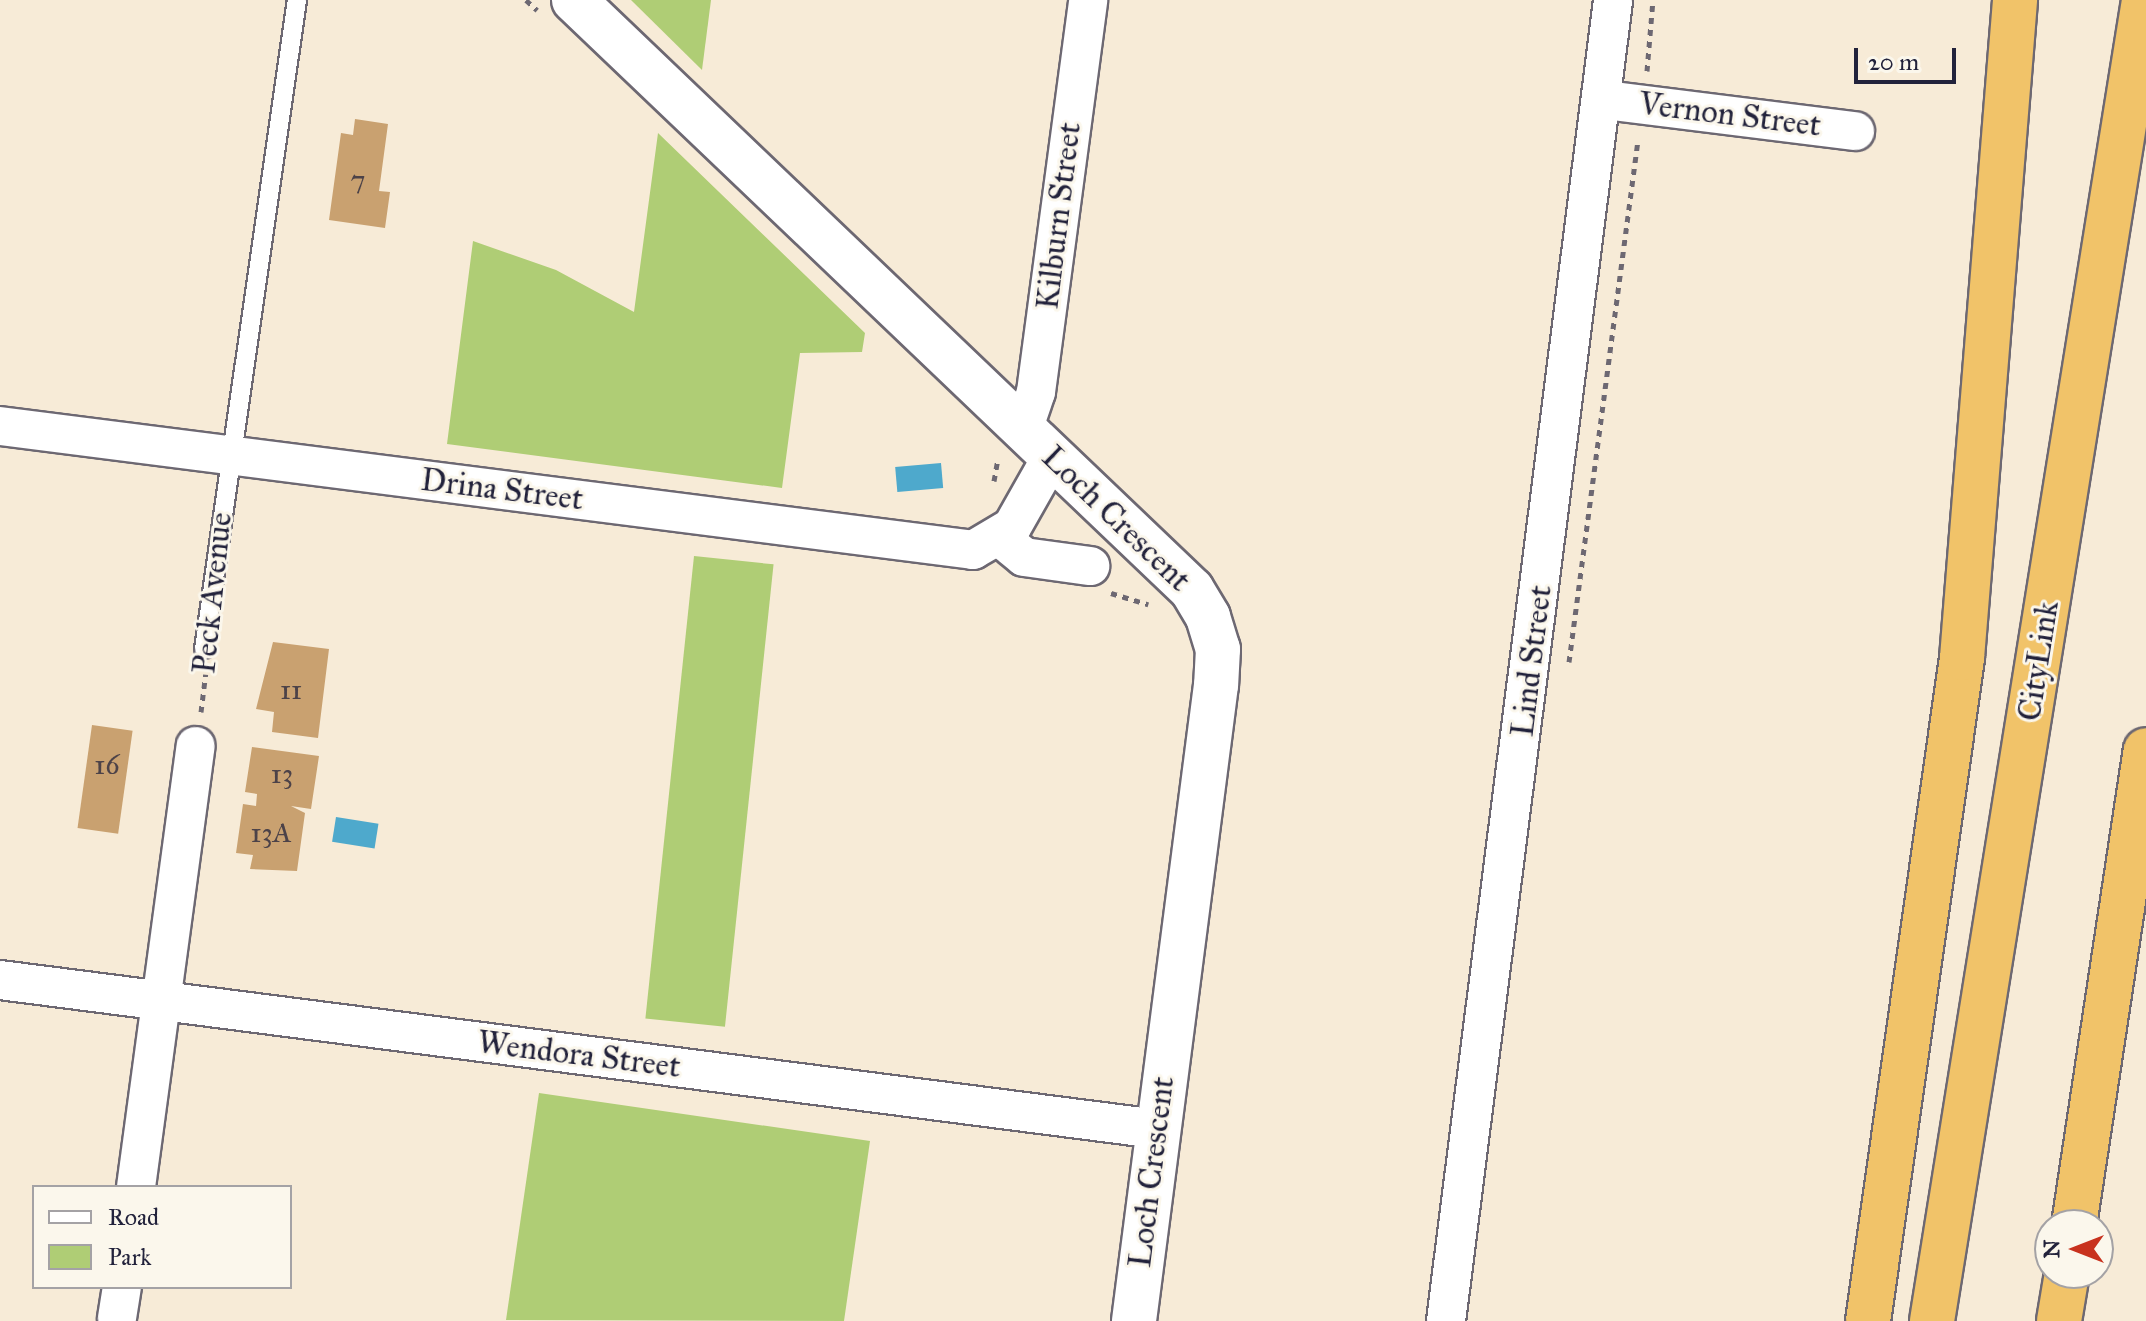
<!DOCTYPE html>
<style>
body{margin:0}
#map{position:relative;width:2146px;height:1321px;overflow:hidden;background:#f7ebd7;font-family:"IM FELL Great Primer",serif}
div>[style]{position:absolute}
.green>*{inset:0;background:#afcd75;transform-origin:0 0}
.water>*{inset:0;background:#4ea9cc;transform-origin:0 0}
.building>*{inset:0;background:#c9a170;transform-origin:0 0}
.path>*{height:5px;margin-top:-2.5px;transform-origin:0;background:repeating-linear-gradient(90deg,#6d6872 0 6px,transparent 0 12px)}
.roads{filter:drop-shadow(2px 0 #6d6872) drop-shadow(-2px 0 #6d6872) drop-shadow(0 2px #6d6872) drop-shadow(0 -2px #6d6872)}
.service>*{height:18px;margin:-9px;padding:0 9px;transform-origin:9px;border-radius:9px;background:#fff}
.minor>*{height:38px;margin:-19px;padding:0 19px;transform-origin:19px;border-radius:19px;background:#fff}
.tertiary>*{height:44px;margin:-22px;padding:0 22px;transform-origin:22px;border-radius:22px;background:#fff}
.motorway>*{height:44px;margin:-22px;padding:0 22px;transform-origin:22px;border-radius:22px;background:#f1c369}
span{translate:-50% -50%;white-space:nowrap;text-align:center;line-height:1.15;-webkit-text-stroke:6px #fbf7ec;paint-order:stroke}
.number-label{font-size:28px;color:#4c4248}
.number-label span{-webkit-text-stroke-width:0}
.street-label{font-size:32px;color:#22223b}
.legend{position:absolute;left:32px;top:1185px;width:260px;height:104px;box-sizing:border-box;background:#fbf7ec;border:2px solid #a4a2a5;margin:0;padding:10px 14px;list-style:none;font-size:24px;color:#22223b}
.legend li{display:flex;align-items:center;gap:16px;height:40px}
.legend b{width:40px;border:2px solid #a4a2a5}
.north{position:absolute;left:2034px;top:1209px;width:80px;height:80px;box-sizing:border-box;background:#fbf7ec;border:2px solid #a4a2a5;border-radius:50%;rotate:270deg;font-size:22px;font-weight:700;line-height:32px;text-align:center;color:#22223b}
.north::after{content:'';display:block;margin:auto;width:28px;height:36px;background:#c8321e;clip-path:polygon(50% 0,100% 100%,50% 72%,0 100%)}
.scale{position:absolute;left:1854px;top:48px;width:102px;height:36px;box-sizing:border-box;border:4px solid #22223b;border-top:0;padding-left:10px;font-size:24px;line-height:28px;white-space:nowrap;color:#22223b;-webkit-text-stroke:6px #fbf7ec;paint-order:stroke}
</style>
<div id="map">
<div class="green">
<div style="clip-path:polygon(631px 0,711px 0,702px 70px)"></div>
<div style="clip-path:polygon(658px 133px,865px 333px,862px 352px,800px 353px,782px 488px,447px 444px,473px 241px,556px 270px,634px 312px)"></div>
<div style="left:694px;top:556px;width:80px;height:465px;rotate:6deg"></div>
<div style="clip-path:polygon(539px 1093px,870px 1141px,844px 1321px,506px 1320px)"></div>
</div>
<div class="water">
<div style="left:941px;top:463px;width:25px;height:46px;rotate:85deg"></div>
<div style="left:336px;top:817px;width:43px;height:25px;rotate:9deg"></div>
</div>
<div class="building">
<div style="clip-path:polygon(355px 119px,388px 124px,379px 191px,390px 192px,385px 228px,329px 220px,341px 133px,353px 135px)"></div>
<div style="clip-path:polygon(273px 642px,329px 649px,318px 738px,272px 732px,274px 712px,256px 709px)"></div>
<div style="left:92px;top:725px;width:41px;height:104px;rotate:8deg"></div>
<div style="clip-path:polygon(252px 747px,319px 756px,311px 809px,291px 806px,305px 813px,297px 871px,250px 869px,253px 855px,236px 853px,243px 804px,256px 806px,257px 794px,245px 792px)"></div>
</div>
<div class="path">
<div style="left:526px;top:0;width:15px;rotate:42deg"></div>
<div style="left:1647px;top:71px;width:71px;rotate:-85.2deg"></div>
<div style="left:994px;top:481px;width:22px;rotate:-80deg"></div>
<div style="left:1111px;top:593px;width:39px;rotate:17deg"></div>
<div style="left:1569px;top:662px;width:527px;rotate:-82.47deg"></div>
<div style="left:201px;top:712px;width:38px;rotate:-83deg"></div>
</div>
<div class="roads">
<div class="service">
<div style="left:204px;top:649px;width:656px;rotate:-81.85deg"></div>
</div>
<div class="minor">
<div style="left:1605px;top:100px;width:252px;rotate:7.1deg"></div>
<div style="left:0;top:426px;width:981px;rotate:7.26deg"></div>
<div style="left:973px;top:550px;width:45px;rotate:-30.5deg"></div>
<div style="left:1012px;top:527px;width:79px;rotate:-60.5deg"></div>
<div style="left:1023px;top:430px;width:40px;rotate:-71.1deg"></div>
<div style="left:1036px;top:392px;width:395px;rotate:-82.4deg"></div>
<div style="left:1002px;top:539px;width:28px;rotate:39deg"></div>
<div style="left:1024px;top:557px;width:67px;rotate:7.8deg"></div>
<div style="left:0;top:980px;width:1167px;rotate:7.34deg"></div>
<div style="left:136px;top:1187px;width:445px;rotate:-82.3deg"></div>
<div style="left:117px;top:1318px;width:31px;rotate:-81deg"></div>
<div style="left:1446px;top:1321px;width:1332px;rotate:-82.79deg"></div>
</div>
<div class="tertiary">
<div style="left:574px;top:0;width:854px;rotate:43.67deg"></div>
<div style="left:1192px;top:590px;width:31px;rotate:59deg"></div>
<div style="left:1208px;top:617px;width:34px;rotate:73deg"></div>
<div style="left:1218px;top:649px;width:36px;rotate:93deg"></div>
<div style="left:1216px;top:685px;width:641px;rotate:97.35deg"></div>
</div>
<div class="motorway">
<div style="left:2074px;top:1225px;width:480px;rotate:-81.4deg"></div>
<div style="left:1868px;top:1321px;width:670px;rotate:-81.93deg"></div>
<div style="left:1962px;top:658px;width:660px;rotate:-85.39deg"></div>
<div style="left:1932px;top:1321px;width:1338px;rotate:-80.88deg"></div>
<div style="left:2059px;top:1321px;width:49px;rotate:-80.5deg"></div>
</div>
</div>
<div class="number-label">
<span style="left:358px;top:180px">7</span>
<span style="left:291px;top:690px">11</span>
<span style="left:107px;top:765px">16</span>
<span style="left:282px;top:774px">13</span>
<span style="left:271px;top:833px">13A</span>
</div>
<div class="street-label">
<span style="left:1730px;top:115px;rotate:7deg">Vernon Street</span>
<span style="left:1059px;top:216px;rotate:-83deg">Kilburn Street</span>
<span style="left:502px;top:490px;rotate:7deg">Drina Street</span>
<span style="left:1116px;top:519px;rotate:44deg">Loch Crescent</span>
<span style="left:213px;top:593px;rotate:-84deg">Peck Avenue</span>
<span style="left:1532px;top:661px;rotate:-83deg">Lind Street</span>
<span style="left:2039px;top:661px;rotate:-81deg">CityLink</span>
<span style="left:579px;top:1055px;rotate:7deg">Wendora Street</span>
<span style="left:1152px;top:1172px;rotate:-83deg">Loch Crescent</span>
</div>
<ul class="legend">
<li><b style="height:10px;background:#fff"></b>Road</li>
<li><b style="height:22px;background:#afcd75"></b>Park</li>
</ul>
<div class="north">N</div>
<div class="scale">20 m</div>
</div>
